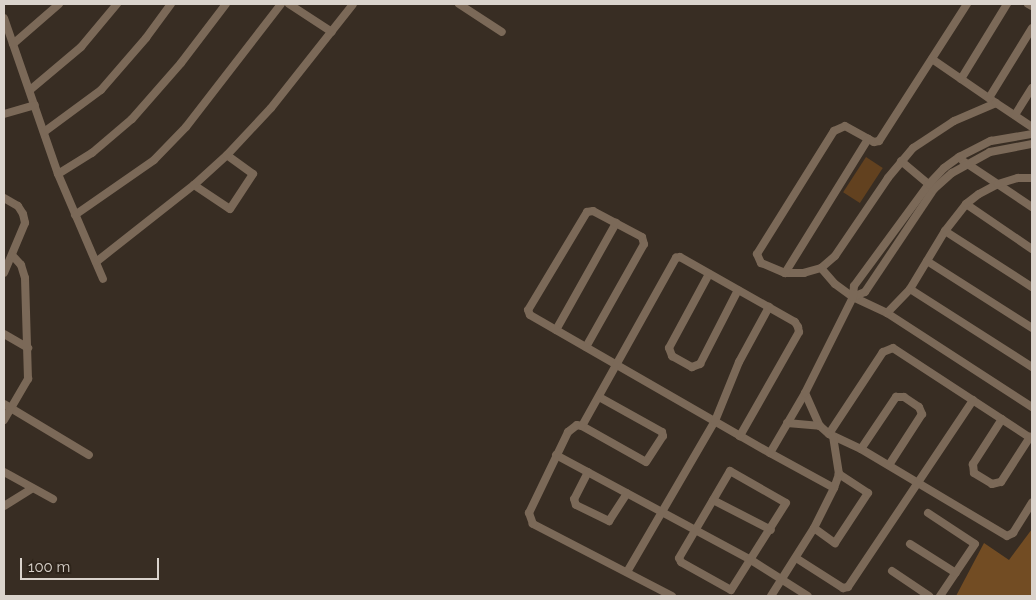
<!DOCTYPE html>
<style>
body{margin:0}
#map{position:relative;width:1036px;height:600px;overflow:hidden;background:#382d23;font-family:Raleway,sans-serif}
div>[style]{position:absolute}
.green>*{inset:0;background:#62411f;transform-origin:0 0}
.forest>*{inset:0;background:#724c23}
.minor>*{height:8px;margin:-4px;padding:0 4px;transform-origin:4px;border-radius:4px;background:#7b6958}
span{translate:-50% -50%;white-space:nowrap;text-align:center;line-height:1.15;-webkit-text-stroke:4px #2e241a;paint-order:stroke}
.frame{position:absolute;inset:0;border:5px solid #dad3cc;pointer-events:none}
.scale{position:absolute;left:20px;top:558px;width:139px;height:22px;box-sizing:border-box;border:2px solid #dad3cc;border-top:0;padding-left:6px;font-size:15px;line-height:18px;white-space:nowrap;color:#dad3cc;-webkit-text-stroke:4px #2e241a;paint-order:stroke}
</style>
<div id="map">
<div class="green">
<div style="left:866px;top:157px;width:20px;height:42px;rotate:33deg"></div>
</div>
<div class="forest">
<div style="clip-path:polygon(1032px 529px,1032px 596px,956px 596px,984px 543px,1009px 560px)"></div>
</div>
<div class="minor">
<div style="left:289px;top:4px;width:51px;rotate:33.1deg"></div>
<div style="left:459px;top:4px;width:51px;rotate:33.1deg"></div>
<div style="left:1028px;top:4px;width:4px;rotate:27deg"></div>
<div style="left:4px;top:18px;width:165px;rotate:70.9deg"></div>
<div style="left:58px;top:174px;width:114px;rotate:66.8deg"></div>
<div style="left:13px;top:44px;width:61px;rotate:-41deg"></div>
<div style="left:932px;top:59px;width:78px;rotate:34.5deg"></div>
<div style="left:996px;top:103px;width:46px;rotate:156.8deg"></div>
<div style="left:954px;top:121px;width:49px;rotate:146.6deg"></div>
<div style="left:913px;top:148px;width:39px;rotate:130deg"></div>
<div style="left:888px;top:178px;width:94px;rotate:124.2deg"></div>
<div style="left:835px;top:256px;width:18px;rotate:139deg"></div>
<div style="left:821px;top:268px;width:18px;rotate:164deg"></div>
<div style="left:804px;top:273px;width:19px;rotate:180deg"></div>
<div style="left:785px;top:273px;width:26px;rotate:-157deg"></div>
<div style="left:761px;top:263px;width:10px;rotate:-114deg"></div>
<div style="left:757px;top:254px;width:145px;rotate:-58deg"></div>
<div style="left:834px;top:131px;width:12px;rotate:-24deg"></div>
<div style="left:845px;top:126px;width:33px;rotate:29deg"></div>
<div style="left:874px;top:142px;width:5px;rotate:-11deg"></div>
<div style="left:879px;top:141px;width:163px;rotate:-57.3deg"></div>
<div style="left:961px;top:79px;width:88px;rotate:-58.5deg"></div>
<div style="left:30px;top:90px;width:67px;rotate:-40.1deg"></div>
<div style="left:81px;top:47px;width:56px;rotate:-50.1deg"></div>
<div style="left:989px;top:98px;width:82px;rotate:-58.4deg"></div>
<div style="left:996px;top:103px;width:43px;rotate:33.7deg"></div>
<div style="left:4px;top:114px;width:32px;rotate:-16deg"></div>
<div style="left:1015px;top:115px;width:32px;rotate:-58deg"></div>
<div style="left:44px;top:132px;width:71px;rotate:-36.4deg"></div>
<div style="left:101px;top:90px;width:69px;rotate:-49.1deg"></div>
<div style="left:146px;top:38px;width:42px;rotate:-53.7deg"></div>
<div style="left:901px;top:161px;width:40px;rotate:40deg"></div>
<div style="left:963px;top:161px;width:83px;rotate:33.7deg"></div>
<div style="left:58px;top:174px;width:40px;rotate:-32deg"></div>
<div style="left:92px;top:153px;width:52px;rotate:-40.4deg"></div>
<div style="left:132px;top:119px;width:74px;rotate:-48.8deg"></div>
<div style="left:181px;top:63px;width:74px;rotate:-52.7deg"></div>
<div style="left:194px;top:185px;width:43px;rotate:33.7deg"></div>
<div style="left:230px;top:209px;width:42px;rotate:-56.7deg"></div>
<div style="left:253px;top:174px;width:32px;rotate:-144deg"></div>
<div style="left:4px;top:198px;width:16px;rotate:30deg"></div>
<div style="left:18px;top:206px;width:9px;rotate:58deg"></div>
<div style="left:23px;top:214px;width:9px;rotate:77deg"></div>
<div style="left:25px;top:223px;width:54px;rotate:112.8deg"></div>
<div style="left:966px;top:204px;width:80px;rotate:34.3deg"></div>
<div style="left:75px;top:215px;width:96px;rotate:-34.8deg"></div>
<div style="left:154px;top:160px;width:46px;rotate:-45.9deg"></div>
<div style="left:186px;top:127px;width:155px;rotate:-52.3deg"></div>
<div style="left:945px;top:231px;width:103px;rotate:32.8deg"></div>
<div style="left:927px;top:261px;width:125px;rotate:32.5deg"></div>
<div style="left:96px;top:262px;width:125px;rotate:-38.2deg"></div>
<div style="left:194px;top:185px;width:45px;rotate:-42.3deg"></div>
<div style="left:227px;top:155px;width:64px;rotate:-46.9deg"></div>
<div style="left:271px;top:108px;width:132px;rotate:-51.7deg"></div>
<div style="left:821px;top:268px;width:21px;rotate:49deg"></div>
<div style="left:835px;top:284px;width:22px;rotate:36deg"></div>
<div style="left:853px;top:297px;width:38px;rotate:25deg"></div>
<div style="left:887px;top:313px;width:173px;rotate:33deg"></div>
<div style="left:785px;top:273px;width:158px;rotate:-58.2deg"></div>
<div style="left:709px;top:274px;width:84px;rotate:118.4deg"></div>
<div style="left:669px;top:348px;width:9px;rotate:69deg"></div>
<div style="left:672px;top:356px;width:23px;rotate:29deg"></div>
<div style="left:692px;top:367px;width:9px;rotate:-21deg"></div>
<div style="left:700px;top:364px;width:83px;rotate:-62.8deg"></div>
<div style="left:910px;top:289px;width:145px;rotate:32.6deg"></div>
<div style="left:853px;top:297px;width:13px;rotate:-23deg"></div>
<div style="left:865px;top:292px;width:124px;rotate:-56.2deg"></div>
<div style="left:934px;top:189px;width:24px;rotate:-42deg"></div>
<div style="left:952px;top:173px;width:43px;rotate:-28.9deg"></div>
<div style="left:990px;top:152px;width:43px;rotate:-10.8deg"></div>
<div style="left:887px;top:313px;width:33px;rotate:-46deg"></div>
<div style="left:910px;top:289px;width:68px;rotate:-58.9deg"></div>
<div style="left:945px;top:231px;width:34px;rotate:-52deg"></div>
<div style="left:966px;top:204px;width:16px;rotate:-38deg"></div>
<div style="left:979px;top:194px;width:21px;rotate:-28deg"></div>
<div style="left:998px;top:184px;width:21px;rotate:-17deg"></div>
<div style="left:1018px;top:178px;width:14px"></div>
<div style="left:556px;top:330px;width:123px;rotate:-60.7deg"></div>
<div style="left:4px;top:334px;width:28px;rotate:30deg"></div>
<div style="left:586px;top:347px;width:118px;rotate:-60.6deg"></div>
<div style="left:644px;top:244px;width:7px;rotate:-106deg"></div>
<div style="left:642px;top:237px;width:55px;rotate:-152deg"></div>
<div style="left:593px;top:211px;width:6px;rotate:171deg"></div>
<div style="left:587px;top:212px;width:114px;rotate:121deg"></div>
<div style="left:528px;top:310px;width:5px;rotate:68deg"></div>
<div style="left:530px;top:315px;width:277px;rotate:29.9deg"></div>
<div style="left:770px;top:453px;width:73px;rotate:28.7deg"></div>
<div style="left:805px;top:393px;width:36px;rotate:66deg"></div>
<div style="left:820px;top:426px;width:12px;rotate:42deg"></div>
<div style="left:4px;top:404px;width:99px;rotate:31deg"></div>
<div style="left:1002px;top:419px;width:54px;rotate:122.8deg"></div>
<div style="left:973px;top:464px;width:9px;rotate:84deg"></div>
<div style="left:974px;top:473px;width:21px;rotate:31deg"></div>
<div style="left:992px;top:484px;width:9px;rotate:-13deg"></div>
<div style="left:1001px;top:482px;width:54px;rotate:-57.2deg"></div>
<div style="left:4px;top:420px;width:48px;rotate:-59.7deg"></div>
<div style="left:28px;top:379px;width:101px;rotate:-91.7deg"></div>
<div style="left:25px;top:278px;width:14px;rotate:-107deg"></div>
<div style="left:21px;top:265px;width:12px;rotate:-132deg"></div>
<div style="left:787px;top:423px;width:33px;rotate:5deg"></div>
<div style="left:582px;top:426px;width:73px;rotate:29.4deg"></div>
<div style="left:646px;top:462px;width:31px;rotate:-57deg"></div>
<div style="left:663px;top:436px;width:4px;rotate:-104deg"></div>
<div style="left:662px;top:432px;width:72px;rotate:-150.9deg"></div>
<div style="left:1032px;top:439px;width:166px;rotate:-146.8deg"></div>
<div style="left:893px;top:348px;width:11px;rotate:158deg"></div>
<div style="left:883px;top:352px;width:98px;rotate:123.4deg"></div>
<div style="left:829px;top:434px;width:35px;rotate:25deg"></div>
<div style="left:861px;top:449px;width:170px;rotate:30.8deg"></div>
<div style="left:1007px;top:536px;width:7px;rotate:-27deg"></div>
<div style="left:1013px;top:533px;width:36px;rotate:-58deg"></div>
<div style="left:861px;top:449px;width:63px;rotate:-56.1deg"></div>
<div style="left:896px;top:397px;width:8px"></div>
<div style="left:904px;top:397px;width:18px;rotate:34deg"></div>
<div style="left:919px;top:407px;width:8px;rotate:67deg"></div>
<div style="left:922px;top:414px;width:61px;rotate:122.9deg"></div>
<div style="left:770px;top:453px;width:69px;rotate:-59.7deg"></div>
<div style="left:805px;top:393px;width:107px;rotate:-63.4deg"></div>
<div style="left:853px;top:297px;width:11px;rotate:-85deg"></div>
<div style="left:854px;top:286px;width:127px;rotate:-53.7deg"></div>
<div style="left:929px;top:184px;width:22px;rotate:-47deg"></div>
<div style="left:944px;top:168px;width:19px;rotate:-36deg"></div>
<div style="left:959px;top:157px;width:36px;rotate:-27deg"></div>
<div style="left:991px;top:141px;width:42px;rotate:-9.7deg"></div>
<div style="left:556px;top:455px;width:221px;rotate:28.3deg"></div>
<div style="left:751px;top:560px;width:67px;rotate:32.3deg"></div>
<div style="left:730px;top:471px;width:64px;rotate:29.7deg"></div>
<div style="left:786px;top:503px;width:103px;rotate:122.3deg"></div>
<div style="left:731px;top:590px;width:57px;rotate:-150.8deg"></div>
<div style="left:681px;top:562px;width:4px;rotate:-117deg"></div>
<div style="left:679px;top:558px;width:101px;rotate:-59.6deg"></div>
<div style="left:4px;top:472px;width:56px;rotate:28.9deg"></div>
<div style="left:588px;top:472px;width:30px;rotate:117deg"></div>
<div style="left:574px;top:499px;width:6px;rotate:72deg"></div>
<div style="left:576px;top:505px;width:37px;rotate:26deg"></div>
<div style="left:609px;top:521px;width:33px;rotate:-57deg"></div>
<div style="left:713px;top:500px;width:65px;rotate:27.3deg"></div>
<div style="left:4px;top:506px;width:32px;rotate:-32deg"></div>
<div style="left:928px;top:513px;width:56px;rotate:33.4deg"></div>
<div style="left:975px;top:544px;width:63px;rotate:123.9deg"></div>
<div style="left:814px;top:528px;width:26px;rotate:36deg"></div>
<div style="left:835px;top:543px;width:60px;rotate:-56.6deg"></div>
<div style="left:868px;top:493px;width:35px;rotate:-147deg"></div>
<div style="left:910px;top:544px;width:54px;rotate:32.2deg"></div>
<div style="left:796px;top:558px;width:56px;rotate:32.6deg"></div>
<div style="left:843px;top:588px;width:5px;rotate:-11deg"></div>
<div style="left:848px;top:587px;width:225px;rotate:-56.2deg"></div>
<div style="left:892px;top:571px;width:45px;rotate:34deg"></div>
<div style="left:627px;top:572px;width:175px;rotate:-59.8deg"></div>
<div style="left:715px;top:421px;width:64px;rotate:-67.9deg"></div>
<div style="left:739px;top:362px;width:63px;rotate:-61.4deg"></div>
<div style="left:672px;top:596px;width:157px;rotate:-152.6deg"></div>
<div style="left:533px;top:524px;width:12px;rotate:-110deg"></div>
<div style="left:529px;top:513px;width:90px;rotate:-64.3deg"></div>
<div style="left:568px;top:432px;width:11px;rotate:-38deg"></div>
<div style="left:577px;top:425px;width:5px;rotate:11deg"></div>
<div style="left:582px;top:426px;width:193px;rotate:-60.8deg"></div>
<div style="left:676px;top:258px;width:4px;rotate:-14deg"></div>
<div style="left:680px;top:257px;width:132px;rotate:29.5deg"></div>
<div style="left:795px;top:322px;width:6px;rotate:59deg"></div>
<div style="left:798px;top:327px;width:5px;rotate:79deg"></div>
<div style="left:799px;top:332px;width:120px;rotate:119.6deg"></div>
<div style="left:771px;top:596px;width:80px;rotate:-57.7deg"></div>
<div style="left:814px;top:528px;width:45px;rotate:-63.4deg"></div>
<div style="left:834px;top:488px;width:15px;rotate:-70deg"></div>
<div style="left:839px;top:474px;width:37px;rotate:-99deg"></div>
</div>
<div class="frame"></div>
<div class="scale">100 m</div>
</div>
